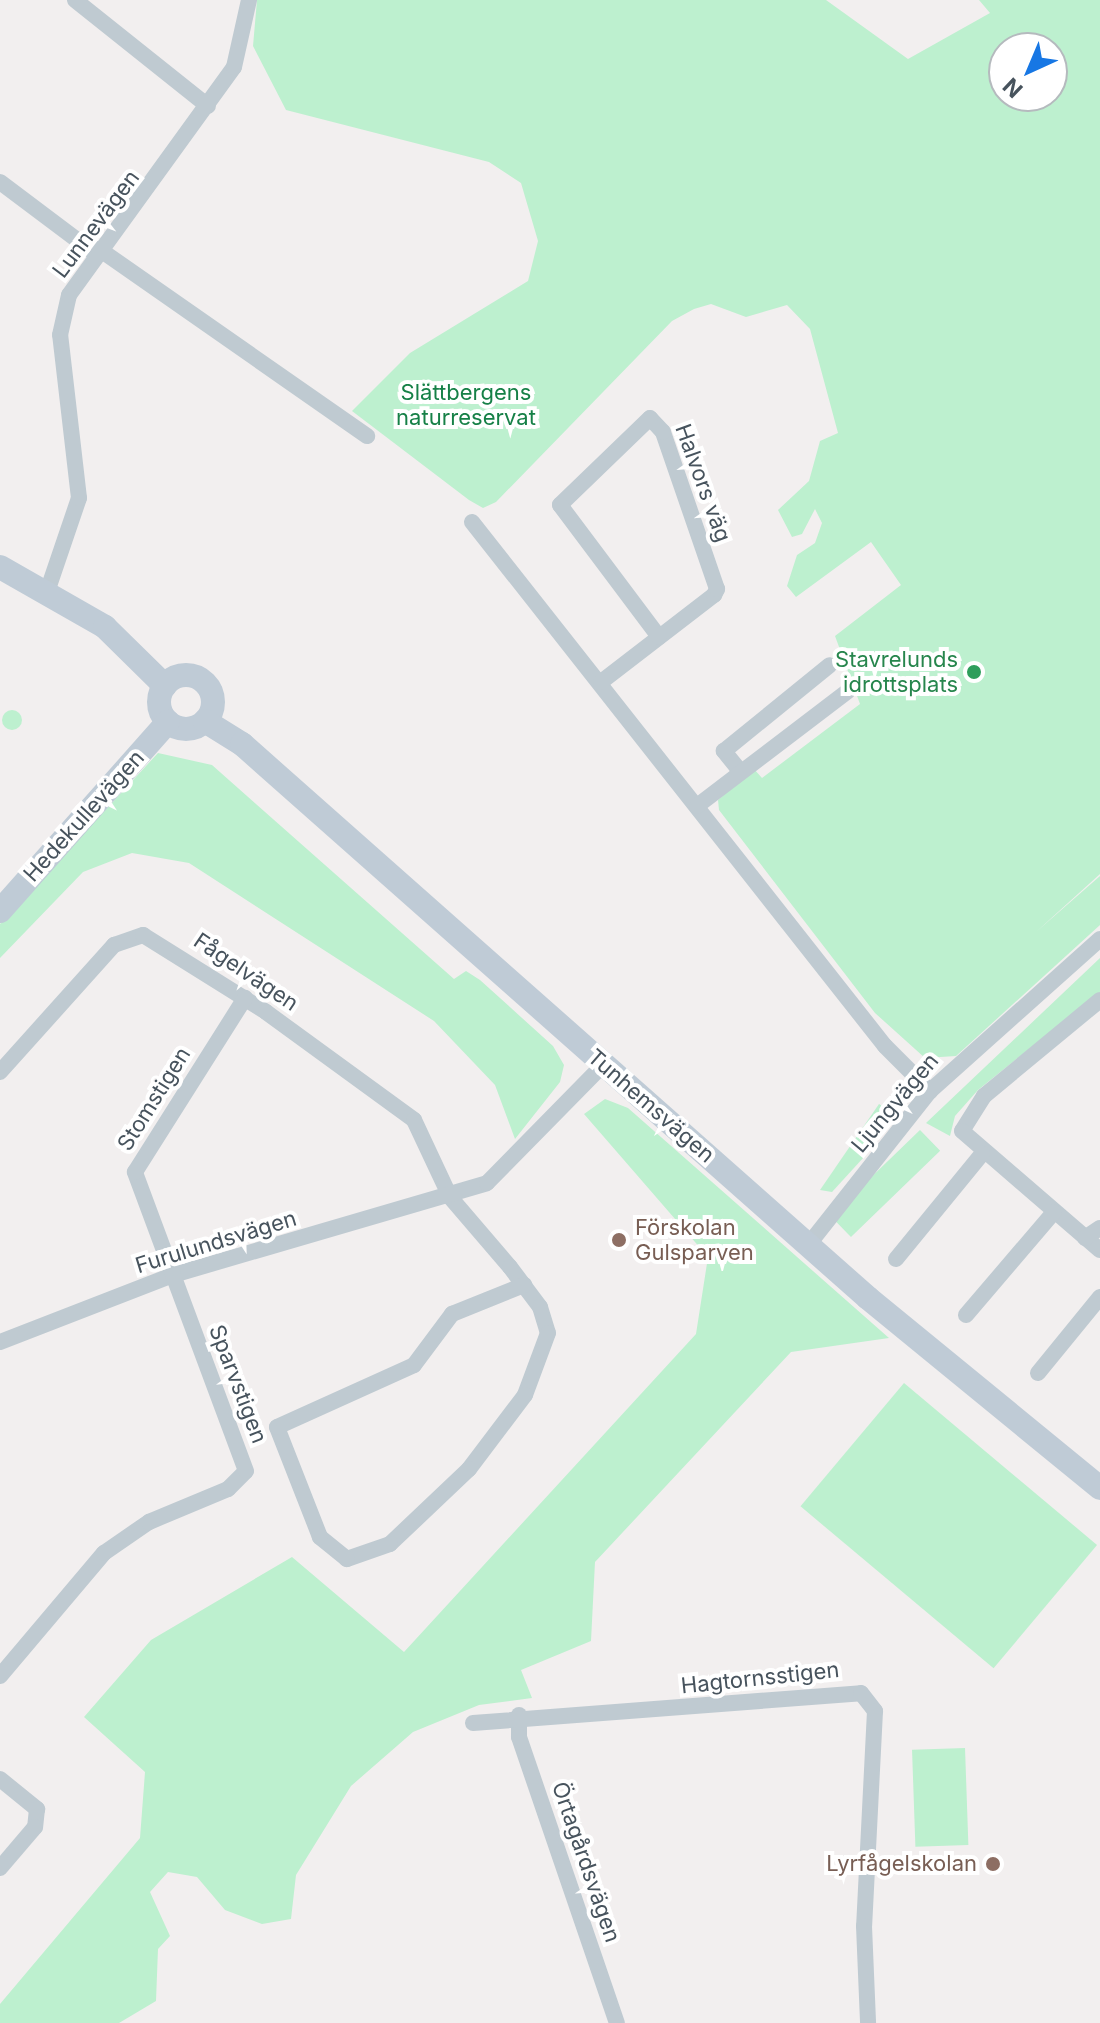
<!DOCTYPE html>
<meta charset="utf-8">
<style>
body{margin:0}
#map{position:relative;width:1100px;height:2023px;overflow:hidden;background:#f2efef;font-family:Inter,sans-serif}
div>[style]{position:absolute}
.green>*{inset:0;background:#bdf0cf;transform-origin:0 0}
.round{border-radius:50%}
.street>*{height:16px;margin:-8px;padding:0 8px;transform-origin:8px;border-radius:8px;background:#bfcad1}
.secondary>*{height:24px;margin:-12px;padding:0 12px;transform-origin:12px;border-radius:12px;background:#bfcbd6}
.secondary>.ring{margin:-12px;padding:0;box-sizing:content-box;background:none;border:24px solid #bfcbd6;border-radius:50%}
.dots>*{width:22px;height:22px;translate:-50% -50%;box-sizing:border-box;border:4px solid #fff;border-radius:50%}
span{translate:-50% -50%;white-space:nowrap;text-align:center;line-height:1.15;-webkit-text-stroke:8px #fff;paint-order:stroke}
.street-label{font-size:22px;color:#47535d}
.park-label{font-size:22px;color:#168047}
.leisure-label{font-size:22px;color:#27864d}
.right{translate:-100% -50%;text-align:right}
.education-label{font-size:22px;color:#785e54}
.left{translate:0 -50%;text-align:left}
.north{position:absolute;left:988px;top:32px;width:80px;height:80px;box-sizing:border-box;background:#fff;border:2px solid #b5babe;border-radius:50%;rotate:224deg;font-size:22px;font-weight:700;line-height:32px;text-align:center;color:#47535d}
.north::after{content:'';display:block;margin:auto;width:28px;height:36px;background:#1777e4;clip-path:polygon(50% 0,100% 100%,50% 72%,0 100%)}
</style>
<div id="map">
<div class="green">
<div style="clip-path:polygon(evenodd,257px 0,826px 0,908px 59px,990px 13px,979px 0,1100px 0,1100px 874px,1036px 932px,1100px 876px,1100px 925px,956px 1056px,925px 1058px,875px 1013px,719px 810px,718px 800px,754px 769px,762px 778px,860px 704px,835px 636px,901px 585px,871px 542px,796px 597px,787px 586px,797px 555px,815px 543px,822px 523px,815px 509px,802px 534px,792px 537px,778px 510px,809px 481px,820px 441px,838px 433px,810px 329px,787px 305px,746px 317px,711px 304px,694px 309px,672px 321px,496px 502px,483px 508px,469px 500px,352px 411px,410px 353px,528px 281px,538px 241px,521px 183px,489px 162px,286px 110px,253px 46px,257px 0,1004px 48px,1052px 48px,1052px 96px,1004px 96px,1004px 48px)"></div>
<div class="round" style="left:2px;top:710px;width:20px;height:20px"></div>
<div style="clip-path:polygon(158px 753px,212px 765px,454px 979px,466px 971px,480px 980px,553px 1046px,564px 1065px,560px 1082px,515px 1139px,495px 1085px,434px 1021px,189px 863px,132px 853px,83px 872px,0 958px,0 924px)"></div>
<div style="clip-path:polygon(1100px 958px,1100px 992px,978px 1090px,955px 1116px,950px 1136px,926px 1123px)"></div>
<div style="clip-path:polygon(605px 1099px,628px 1108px,889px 1338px,791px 1352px,595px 1562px,591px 1641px,521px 1670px,532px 1698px,479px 1705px,413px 1732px,351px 1786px,296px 1875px,291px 1919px,262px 1924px,225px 1910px,197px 1877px,168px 1872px,150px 1892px,170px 1936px,158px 1949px,156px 2001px,119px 2023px,0 2023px,0 2004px,140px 1838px,145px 1772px,84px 1717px,151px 1640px,292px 1557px,404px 1652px,696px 1334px,708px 1257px,584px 1114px)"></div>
<div style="clip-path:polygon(879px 1104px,892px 1112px,864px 1157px,832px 1192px,820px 1190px)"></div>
<div style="left:920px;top:1130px;width:29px;height:124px;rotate:46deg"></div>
<div style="left:904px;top:1383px;width:252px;height:161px;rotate:40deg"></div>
<div style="left:965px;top:1748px;width:97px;height:53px;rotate:88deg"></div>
</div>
<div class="street">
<div style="left:75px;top:0;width:170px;rotate:38.6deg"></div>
<div style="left:0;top:182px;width:120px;rotate:36.9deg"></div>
<div style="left:99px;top:249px;width:327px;rotate:34.9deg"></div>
<div style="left:472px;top:522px;width:667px;rotate:51.76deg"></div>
<div style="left:885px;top:1046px;width:64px;rotate:45deg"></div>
<div style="left:48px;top:589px;width:96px;rotate:-71.2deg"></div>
<div style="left:79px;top:498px;width:164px;rotate:-96.6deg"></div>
<div style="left:60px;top:335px;width:41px;rotate:-77.3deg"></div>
<div style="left:69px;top:295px;width:281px;rotate:-54.1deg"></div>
<div style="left:234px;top:67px;width:69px;rotate:-77.4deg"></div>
<div style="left:601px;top:682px;width:143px;rotate:-37.6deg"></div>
<div style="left:714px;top:595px;width:7px;rotate:-63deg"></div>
<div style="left:717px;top:589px;width:166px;rotate:-109deg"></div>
<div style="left:663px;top:432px;width:19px;rotate:-133deg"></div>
<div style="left:650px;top:418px;width:125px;rotate:136deg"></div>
<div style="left:560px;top:505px;width:165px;rotate:53.1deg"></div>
<div style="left:740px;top:771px;width:26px;rotate:-129deg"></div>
<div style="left:724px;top:751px;width:136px;rotate:-39.1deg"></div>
<div style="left:697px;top:806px;width:190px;rotate:-37.3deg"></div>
<div style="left:1100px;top:1000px;width:151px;rotate:140.4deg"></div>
<div style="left:984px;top:1096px;width:41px;rotate:122.2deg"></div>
<div style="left:962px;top:1131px;width:182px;rotate:40.8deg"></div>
<div style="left:0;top:1072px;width:171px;rotate:-48.1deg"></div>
<div style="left:114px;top:945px;width:31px;rotate:-19deg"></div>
<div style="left:143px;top:935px;width:145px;rotate:32deg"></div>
<div style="left:266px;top:1012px;width:183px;rotate:36.1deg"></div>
<div style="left:414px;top:1120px;width:85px;rotate:64.9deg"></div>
<div style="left:450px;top:1197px;width:92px;rotate:49.4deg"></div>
<div style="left:510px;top:1267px;width:50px;rotate:53.1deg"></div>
<div style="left:540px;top:1307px;width:27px;rotate:73deg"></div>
<div style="left:548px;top:1333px;width:66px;rotate:110.4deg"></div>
<div style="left:525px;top:1395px;width:93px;rotate:127.1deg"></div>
<div style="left:469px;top:1469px;width:109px;rotate:136.5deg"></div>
<div style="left:390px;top:1544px;width:46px;rotate:160.8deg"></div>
<div style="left:347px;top:1559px;width:35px;rotate:-141deg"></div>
<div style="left:320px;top:1537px;width:118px;rotate:-111.4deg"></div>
<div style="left:277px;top:1427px;width:150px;rotate:-24.3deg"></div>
<div style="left:414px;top:1365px;width:64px;rotate:-53.3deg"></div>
<div style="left:452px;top:1314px;width:78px;rotate:-21.9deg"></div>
<div style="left:1085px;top:1238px;width:18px;rotate:-34deg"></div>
<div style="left:809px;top:1244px;width:195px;rotate:-51.7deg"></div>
<div style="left:930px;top:1091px;width:228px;rotate:-41.8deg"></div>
<div style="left:896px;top:1259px;width:136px;rotate:-50.7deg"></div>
<div style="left:966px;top:1315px;width:135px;rotate:-49.5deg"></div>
<div style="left:0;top:1342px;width:186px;rotate:-21.2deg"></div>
<div style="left:173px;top:1275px;width:327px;rotate:-16.3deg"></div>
<div style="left:487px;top:1183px;width:167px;rotate:-45.5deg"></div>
<div style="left:1038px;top:1373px;width:98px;rotate:-50.8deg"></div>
<div style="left:0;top:1676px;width:161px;rotate:-49.8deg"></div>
<div style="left:104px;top:1553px;width:55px;rotate:-34.6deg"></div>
<div style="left:149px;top:1522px;width:86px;rotate:-22.7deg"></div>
<div style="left:228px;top:1489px;width:25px;rotate:-45deg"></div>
<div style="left:246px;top:1471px;width:319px;rotate:-110.4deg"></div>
<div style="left:135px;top:1172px;width:206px;rotate:-57.7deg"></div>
<div style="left:519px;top:1715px;width:22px;rotate:90deg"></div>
<div style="left:519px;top:1737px;width:302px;rotate:71.1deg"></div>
<div style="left:473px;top:1723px;width:389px;rotate:-4.4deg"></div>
<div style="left:861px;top:1693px;width:23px;rotate:52deg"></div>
<div style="left:875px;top:1711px;width:215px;rotate:92.9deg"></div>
<div style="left:864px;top:1926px;width:97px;rotate:87.6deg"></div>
<div style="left:0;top:1779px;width:48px;rotate:39deg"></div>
<div style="left:37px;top:1809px;width:18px;rotate:96deg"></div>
<div style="left:35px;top:1827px;width:54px;rotate:130.5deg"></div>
</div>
<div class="secondary">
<div style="left:0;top:567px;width:121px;rotate:29.7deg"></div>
<div style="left:105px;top:627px;width:84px;rotate:44.5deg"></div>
<div class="ring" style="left:159px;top:675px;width:30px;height:30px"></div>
<div style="left:205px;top:721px;width:44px;rotate:31.9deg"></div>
<div style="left:242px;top:744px;width:836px;rotate:41.51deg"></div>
<div style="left:868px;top:1298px;width:300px;rotate:39.3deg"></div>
<div style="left:0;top:911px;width:253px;rotate:-48.4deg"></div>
</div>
<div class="dots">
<div style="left:974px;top:672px;background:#2e9e5b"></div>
<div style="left:619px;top:1240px;background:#8d6e63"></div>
<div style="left:993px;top:1864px;background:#8d6e63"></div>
</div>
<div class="street-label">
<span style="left:96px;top:224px;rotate:-53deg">Lunnevägen</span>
<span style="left:703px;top:483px;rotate:70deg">Halvors väg</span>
<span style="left:84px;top:816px;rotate:-48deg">Hedekullevägen</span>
<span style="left:246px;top:972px;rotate:34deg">Fågelvägen</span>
<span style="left:154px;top:1099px;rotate:-58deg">Stomstigen</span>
<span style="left:895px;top:1103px;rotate:-50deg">Ljungvägen</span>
<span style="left:651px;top:1106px;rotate:41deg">Tunhemsvägen</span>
<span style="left:216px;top:1242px;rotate:-17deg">Furulundsvägen</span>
<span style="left:238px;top:1384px;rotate:69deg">Sparvstigen</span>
<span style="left:760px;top:1678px;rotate:-6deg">Hagtornsstigen</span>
<span style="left:586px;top:1862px;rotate:71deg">Örtagårdsvägen</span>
</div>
<div class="park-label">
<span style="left:466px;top:405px">Slättbergens<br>naturreservat</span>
</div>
<div class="leisure-label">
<span class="right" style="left:958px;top:672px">Stavrelunds<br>idrottsplats</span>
</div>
<div class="education-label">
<span class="left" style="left:635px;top:1240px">Förskolan<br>Gulsparven</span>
<span class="right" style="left:977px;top:1864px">Lyrfågelskolan</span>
</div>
<div class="north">N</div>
</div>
